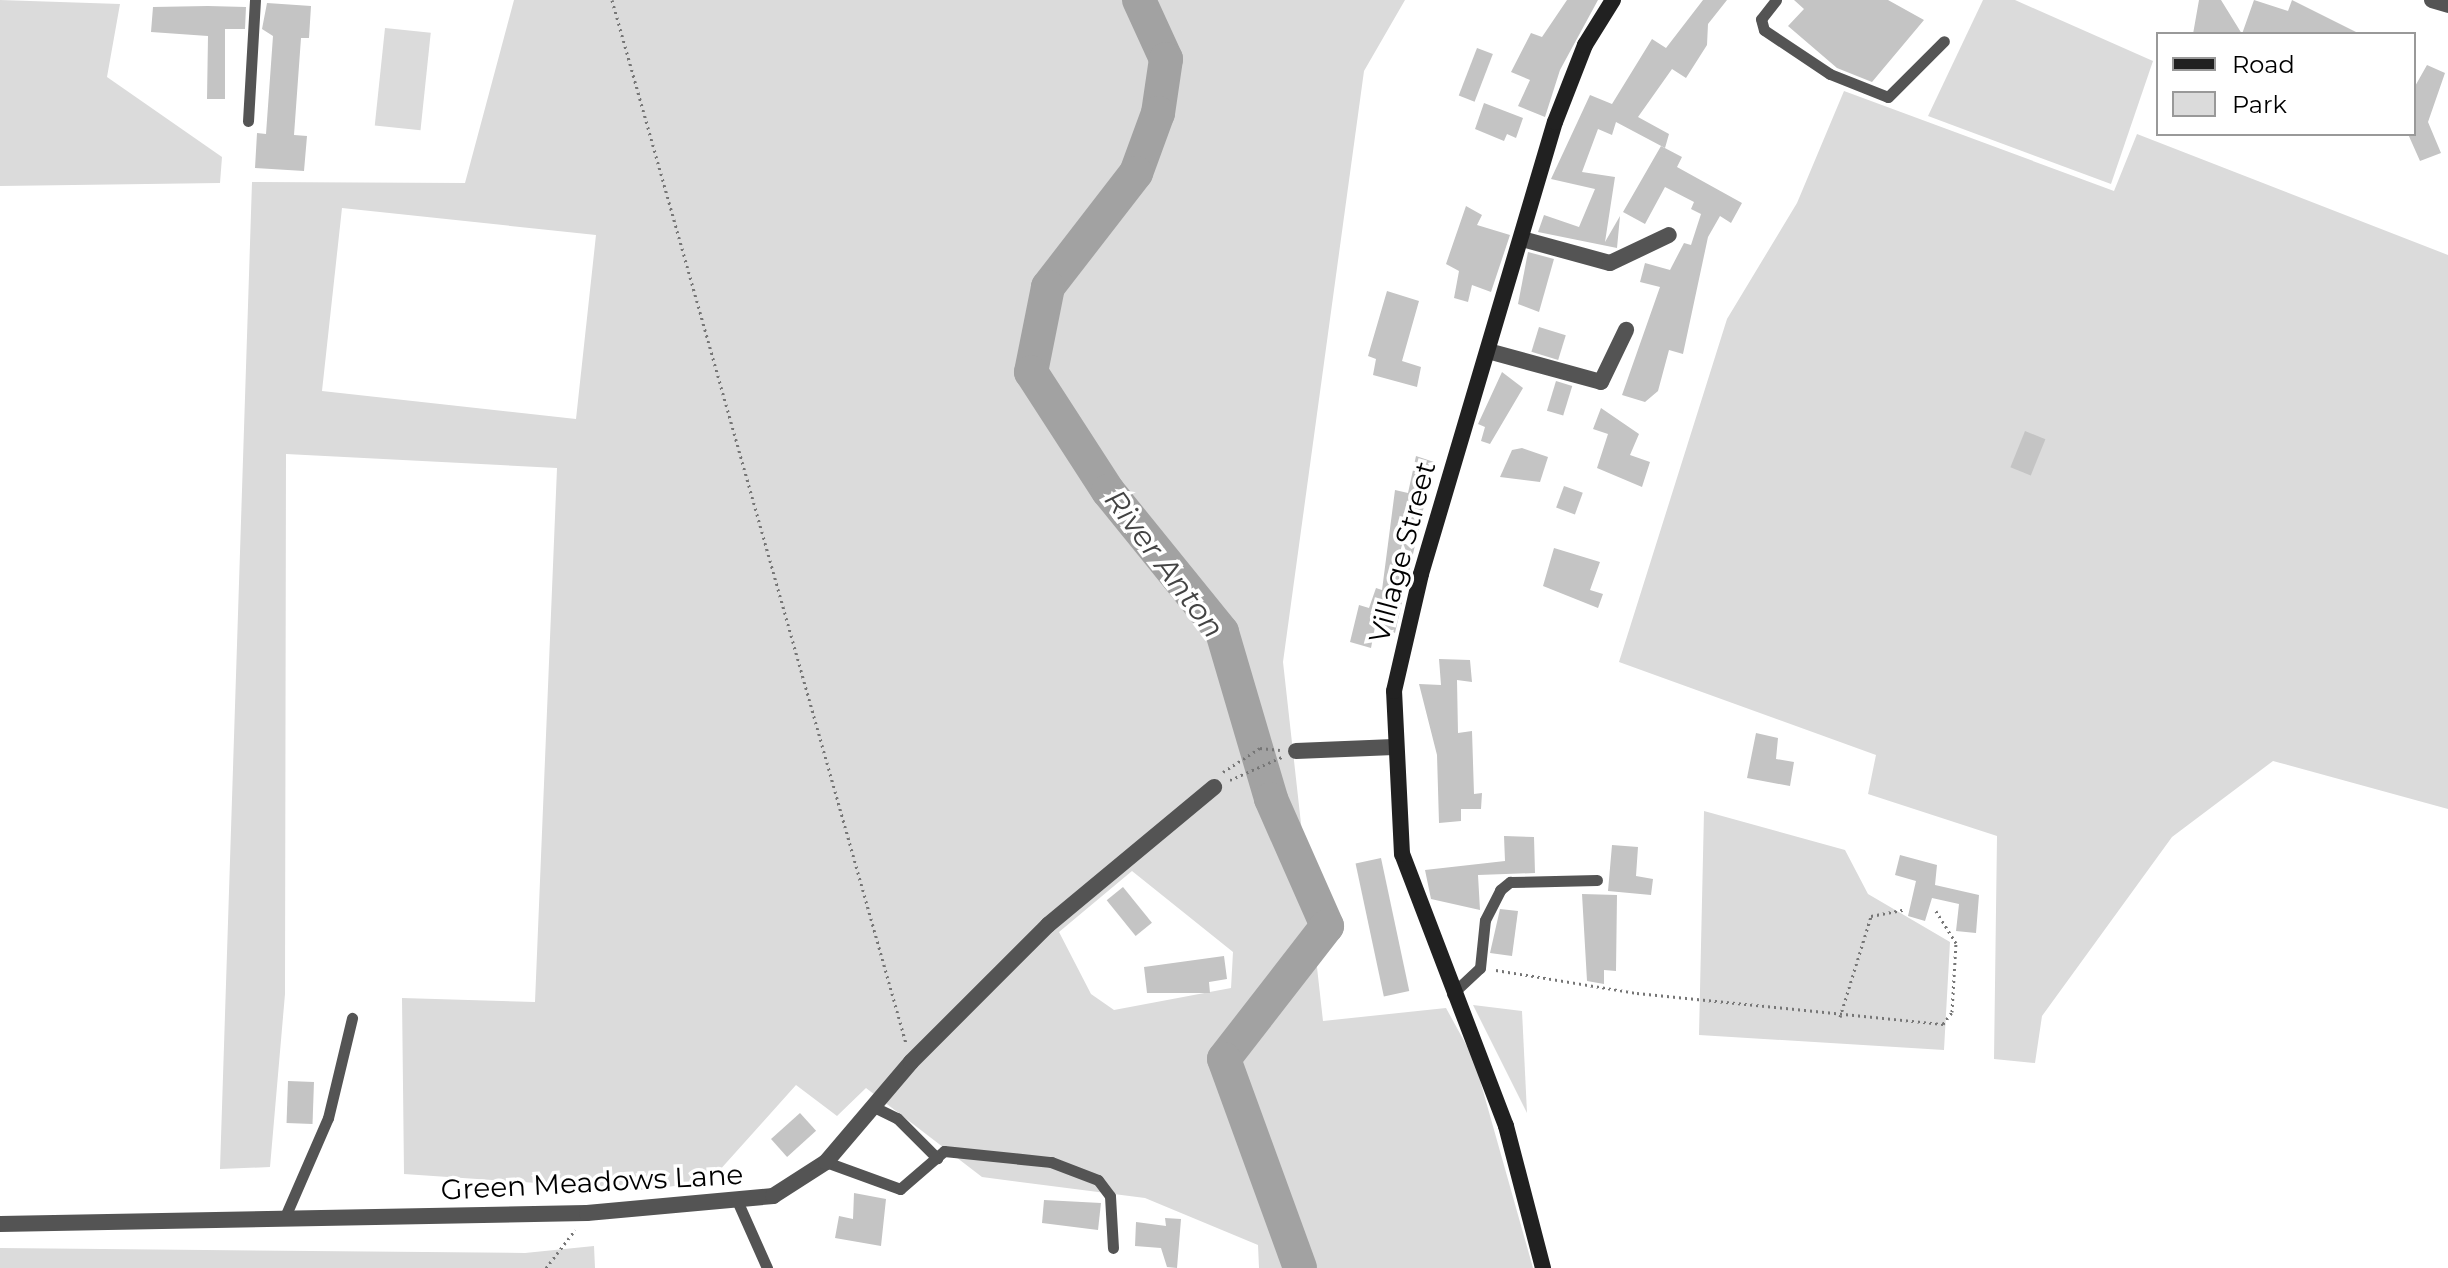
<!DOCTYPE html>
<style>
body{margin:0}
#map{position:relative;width:2448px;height:1268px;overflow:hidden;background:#fff;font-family:Montserrat,sans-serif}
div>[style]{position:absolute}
.green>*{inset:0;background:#dbdbdb;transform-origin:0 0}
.river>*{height:34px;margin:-17px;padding:0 17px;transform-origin:17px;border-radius:17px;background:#a2a2a2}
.building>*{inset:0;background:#c4c4c4;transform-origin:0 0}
.path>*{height:3px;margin-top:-1.5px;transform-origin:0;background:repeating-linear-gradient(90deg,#767676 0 2px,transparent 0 6px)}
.lane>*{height:11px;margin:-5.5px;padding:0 5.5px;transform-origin:5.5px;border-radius:5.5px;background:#545454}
.street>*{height:16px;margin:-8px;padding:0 8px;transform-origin:8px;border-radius:8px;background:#545454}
.secondary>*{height:16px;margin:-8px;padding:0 8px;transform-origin:8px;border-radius:8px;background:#212121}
span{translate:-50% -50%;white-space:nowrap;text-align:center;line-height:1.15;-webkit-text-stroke:7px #fff;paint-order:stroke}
.street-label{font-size:28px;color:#000}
.water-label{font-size:30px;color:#434343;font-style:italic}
.legend{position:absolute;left:2156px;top:32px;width:260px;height:104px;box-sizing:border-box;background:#fff;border:2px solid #999;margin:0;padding:10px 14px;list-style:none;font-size:24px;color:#000}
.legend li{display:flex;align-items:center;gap:16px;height:40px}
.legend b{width:40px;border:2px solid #999}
</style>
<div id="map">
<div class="green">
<div style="clip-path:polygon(0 0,120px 4px,107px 77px,222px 157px,220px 183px,0 186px)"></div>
<div style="clip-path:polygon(evenodd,514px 0,1405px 0,1364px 71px,1283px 662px,1323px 1021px,1446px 1008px,1474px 1059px,1533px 1268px,1259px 1268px,1258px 1245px,1145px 1198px,982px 1177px,866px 1088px,837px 1116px,796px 1085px,709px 1182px,640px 1190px,404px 1174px,402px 998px,535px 1002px,557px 468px,286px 454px,285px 994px,270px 1167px,220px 1169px,252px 182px,465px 183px,514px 0,342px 208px,596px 235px,576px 419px,322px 391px,342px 208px,514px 0,1132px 871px,1233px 952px,1231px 988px,1114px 1010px,1091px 994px,1059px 932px,1132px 871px)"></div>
<div style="clip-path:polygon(1983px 0,2015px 0,2153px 61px,2111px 184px,1928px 116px)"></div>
<div style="left:385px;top:28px;width:46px;height:98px;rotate:6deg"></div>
<div style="clip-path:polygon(1844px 91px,2114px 191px,2137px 134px,2448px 255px,2448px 809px,2273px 761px,2172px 837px,2042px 1016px,2035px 1063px,1994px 1059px,1997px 836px,1868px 794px,1876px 755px,1619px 662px,1727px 319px,1797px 203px)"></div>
<div style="clip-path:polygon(1704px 811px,1845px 850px,1868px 894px,1950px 942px,1944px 1050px,1699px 1035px)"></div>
<div style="clip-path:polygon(1473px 1005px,1522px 1011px,1527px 1113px)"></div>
<div style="clip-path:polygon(594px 1246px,595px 1268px,0 1268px,0 1248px,525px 1253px)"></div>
</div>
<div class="river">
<div style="left:1139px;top:0;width:65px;rotate:65.4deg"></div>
<div style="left:1166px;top:59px;width:55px;rotate:98.4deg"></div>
<div style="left:1158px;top:113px;width:64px;rotate:110.1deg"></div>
<div style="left:1136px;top:173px;width:144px;rotate:127.7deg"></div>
<div style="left:1048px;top:287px;width:87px;rotate:101.3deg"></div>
<div style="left:1031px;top:372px;width:142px;rotate:57.1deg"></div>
<div style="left:1108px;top:491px;width:181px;rotate:51deg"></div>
<div style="left:1222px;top:632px;width:174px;rotate:73.6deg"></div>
<div style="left:1271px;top:799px;width:139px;rotate:66.2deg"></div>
<div style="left:1327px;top:926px;width:168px;rotate:127.8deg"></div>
<div style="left:1224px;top:1059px;width:222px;rotate:70deg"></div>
</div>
<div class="building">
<div style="clip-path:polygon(1567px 0,1598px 0,1560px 70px,1545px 117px,1518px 106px,1530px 80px,1511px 72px,1531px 33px,1542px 37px)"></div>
<div style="clip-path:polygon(1703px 0,1727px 0,1708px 24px,1707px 45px,1686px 78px,1672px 69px,1638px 117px,1669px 134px,1665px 148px,1616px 122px,1612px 135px,1598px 129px,1582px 172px,1615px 177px,1605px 242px,1620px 216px,1617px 248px,1538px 232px,1544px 215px,1579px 227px,1595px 189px,1551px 179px,1590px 95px,1612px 104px,1652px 39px,1666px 48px)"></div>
<div style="clip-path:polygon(1794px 0,1888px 0,1924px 20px,1872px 82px,1837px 68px,1788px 26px,1804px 9px)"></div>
<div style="clip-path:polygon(2199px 0,2221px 0,2242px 34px,2254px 0,2288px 11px,2292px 0,2360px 34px,2193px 34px)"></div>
<div style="clip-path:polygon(267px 3px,311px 6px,309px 38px,301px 38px,294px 135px,307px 136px,304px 171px,255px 168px,257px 133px,266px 134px,273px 36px,262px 29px)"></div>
<div style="clip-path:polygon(208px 6px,246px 7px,245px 29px,225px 29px,225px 99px,207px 99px,208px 36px,151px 32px,153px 7px)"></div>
<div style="left:1477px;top:48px;width:17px;height:51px;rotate:21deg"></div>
<div style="clip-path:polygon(2427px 65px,2445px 73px,2428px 122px,2441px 153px,2420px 161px,2408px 134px,2414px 88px)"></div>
<div style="clip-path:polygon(1484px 103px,1523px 118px,1516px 138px,1507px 134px,1504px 141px,1475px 129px)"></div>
<div style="clip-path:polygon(1661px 146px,1682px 157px,1677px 167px,1742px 203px,1731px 223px,1720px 216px,1708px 237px,1683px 354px,1669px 350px,1658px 391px,1645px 402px,1622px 395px,1660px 287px,1640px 282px,1645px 263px,1670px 270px,1684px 243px,1691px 245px,1701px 214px,1691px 209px,1694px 202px,1665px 187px,1645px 224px,1623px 212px)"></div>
<div style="clip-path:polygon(1466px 206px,1482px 215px,1477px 225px,1510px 235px,1491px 292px,1472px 285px,1468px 302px,1454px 298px,1459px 271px,1446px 264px)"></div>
<div style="clip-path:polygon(1528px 252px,1554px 259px,1539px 312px,1518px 304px)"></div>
<div style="clip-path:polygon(1387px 291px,1419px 301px,1402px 361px,1421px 367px,1417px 387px,1373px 375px,1376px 359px,1368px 356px)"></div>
<div style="left:1539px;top:327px;width:28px;height:26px;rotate:17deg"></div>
<div style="clip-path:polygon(1502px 372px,1523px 388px,1490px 444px,1481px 441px,1485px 427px,1478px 424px)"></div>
<div style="left:1556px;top:381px;width:17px;height:31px;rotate:17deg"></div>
<div style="clip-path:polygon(1601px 408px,1639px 434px,1630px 455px,1650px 462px,1642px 487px,1597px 468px,1608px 434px,1593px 429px)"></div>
<div style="left:2025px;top:431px;width:22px;height:39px;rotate:22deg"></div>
<div style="clip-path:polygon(1522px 448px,1548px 457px,1540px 482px,1500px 477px,1512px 450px)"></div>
<div style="clip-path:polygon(1416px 456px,1434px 462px,1395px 633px,1375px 627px,1371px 648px,1350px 642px,1359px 605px,1369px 608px,1376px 588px,1382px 590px,1395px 490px,1408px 493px)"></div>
<div style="left:1564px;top:486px;width:20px;height:23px;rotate:20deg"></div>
<div style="clip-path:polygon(1554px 548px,1600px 562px,1590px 590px,1603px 594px,1598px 608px,1543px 586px)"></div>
<div style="clip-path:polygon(1439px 659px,1470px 660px,1472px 682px,1457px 680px,1458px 733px,1472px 731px,1474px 794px,1482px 793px,1481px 809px,1461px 809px,1461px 821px,1439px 823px,1437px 755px,1419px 684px,1441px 685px)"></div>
<div style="clip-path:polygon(1756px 733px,1778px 738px,1776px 759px,1794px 762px,1790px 786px,1747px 778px)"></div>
<div style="clip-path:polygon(1504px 836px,1534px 837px,1535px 873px,1478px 875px,1480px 910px,1431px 899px,1425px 870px,1505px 861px)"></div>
<div style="clip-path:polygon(1612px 845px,1638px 847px,1636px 876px,1653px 879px,1651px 895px,1608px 891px)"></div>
<div style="clip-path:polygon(1900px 855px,1937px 865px,1935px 885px,1979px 895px,1976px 933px,1956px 931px,1959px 904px,1932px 898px,1925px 921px,1908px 916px,1916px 881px,1895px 875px)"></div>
<div style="left:1381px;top:858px;width:136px;height:26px;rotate:78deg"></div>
<div style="left:1123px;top:887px;width:46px;height:21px;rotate:51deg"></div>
<div style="clip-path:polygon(1582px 894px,1617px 895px,1616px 971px,1604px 970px,1604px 984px,1587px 981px)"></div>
<div style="clip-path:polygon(1500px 909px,1518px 911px,1512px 956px,1490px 953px)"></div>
<div style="clip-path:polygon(1224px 956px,1227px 979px,1209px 982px,1210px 993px,1147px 993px,1144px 967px)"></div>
<div style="left:288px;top:1081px;width:26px;height:42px;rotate:2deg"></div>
<div style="left:800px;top:1113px;width:24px;height:39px;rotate:48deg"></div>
<div style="clip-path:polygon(854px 1193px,886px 1199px,881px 1246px,835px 1238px,839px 1216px,853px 1219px)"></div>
<div style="clip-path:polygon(1044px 1200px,1101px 1203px,1098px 1230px,1042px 1223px)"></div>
<div style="clip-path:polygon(1165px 1218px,1181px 1219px,1177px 1268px,1167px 1267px,1161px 1248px,1135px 1246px,1136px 1222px,1166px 1226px)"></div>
</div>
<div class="path">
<div style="left:612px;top:0;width:1084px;rotate:74.26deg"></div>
<div style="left:1223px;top:772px;width:44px;rotate:-33deg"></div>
<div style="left:1260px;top:748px;width:20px;rotate:6deg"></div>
<div style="left:1230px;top:780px;width:57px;rotate:-23.9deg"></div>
<div style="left:1496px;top:970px;width:143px;rotate:9.3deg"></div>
<div style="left:1637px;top:993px;width:308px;rotate:5.8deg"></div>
<div style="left:1943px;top:1024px;width:15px;rotate:-53deg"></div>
<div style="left:1952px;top:1012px;width:69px;rotate:-86.7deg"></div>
<div style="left:1956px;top:943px;width:40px;rotate:-122deg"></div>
<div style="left:1840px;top:1017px;width:106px;rotate:-72.9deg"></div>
<div style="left:1871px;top:916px;width:33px;rotate:-11deg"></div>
<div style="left:546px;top:1268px;width:48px;rotate:-52.7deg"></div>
</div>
<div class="lane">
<div style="left:1776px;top:0;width:24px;rotate:128deg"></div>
<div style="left:1761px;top:19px;width:11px;rotate:75deg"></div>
<div style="left:1764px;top:30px;width:79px;rotate:33.7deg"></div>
<div style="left:1830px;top:74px;width:62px;rotate:21.6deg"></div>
<div style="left:1888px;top:97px;width:79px;rotate:-45deg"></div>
<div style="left:248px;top:121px;width:121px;rotate:-86.7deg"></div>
<div style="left:1452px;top:994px;width:38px;rotate:-43deg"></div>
<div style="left:1480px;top:968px;width:48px;rotate:-84.1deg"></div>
<div style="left:1485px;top:920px;width:34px;rotate:-63deg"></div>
<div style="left:1500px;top:890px;width:13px;rotate:-39deg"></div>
<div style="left:1510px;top:882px;width:87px;rotate:-1.3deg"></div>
<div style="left:874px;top:1107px;width:25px;rotate:26deg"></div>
<div style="left:897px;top:1118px;width:57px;rotate:45deg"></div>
<div style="left:826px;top:1162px;width:79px;rotate:20deg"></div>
<div style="left:900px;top:1189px;width:58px;rotate:-40.8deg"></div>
<div style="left:944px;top:1151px;width:108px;rotate:5.9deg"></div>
<div style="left:1051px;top:1162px;width:50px;rotate:21deg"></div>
<div style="left:1098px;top:1180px;width:20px;rotate:53deg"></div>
<div style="left:1110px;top:1196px;width:52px;rotate:86.7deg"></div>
<div style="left:739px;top:1205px;width:69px;rotate:66deg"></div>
<div style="left:284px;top:1219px;width:110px;rotate:-66.5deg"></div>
<div style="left:328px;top:1118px;width:103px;rotate:-76.5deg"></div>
</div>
<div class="street">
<div style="left:2432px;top:0;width:17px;rotate:17deg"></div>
<div style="left:1522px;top:239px;width:91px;rotate:15.3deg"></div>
<div style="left:1610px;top:263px;width:65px;rotate:-25.4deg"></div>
<div style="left:1488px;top:351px;width:117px;rotate:15.3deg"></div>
<div style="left:1601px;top:382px;width:58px;rotate:-64.3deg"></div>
<div style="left:1296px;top:751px;width:98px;rotate:-2.3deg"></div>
<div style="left:0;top:1224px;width:587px;rotate:-1.07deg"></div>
<div style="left:587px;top:1213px;width:187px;rotate:-5.2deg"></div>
<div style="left:773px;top:1196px;width:63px;rotate:-32.7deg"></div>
<div style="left:826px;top:1162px;width:131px;rotate:-49.6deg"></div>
<div style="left:911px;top:1062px;width:194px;rotate:-45deg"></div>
<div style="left:1048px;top:925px;width:216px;rotate:-39.7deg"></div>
</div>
<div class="secondary">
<div style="left:1543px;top:1268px;width:147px;rotate:-104.6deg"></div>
<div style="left:1506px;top:1126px;width:291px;rotate:-110.9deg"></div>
<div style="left:1402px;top:854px;width:163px;rotate:-92.8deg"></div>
<div style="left:1394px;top:691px;width:120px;rotate:-77deg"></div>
<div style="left:1421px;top:574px;width:471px;rotate:-73.5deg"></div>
<div style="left:1555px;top:122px;width:83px;rotate:-68.7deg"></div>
<div style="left:1585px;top:45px;width:53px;rotate:-58.1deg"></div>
</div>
<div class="street-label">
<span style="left:1402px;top:552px;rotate:-75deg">Village Street</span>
<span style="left:592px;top:1182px;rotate:-3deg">Green Meadows Lane</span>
</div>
<div class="water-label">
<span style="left:1164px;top:564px;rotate:53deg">River Anton</span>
</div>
<ul class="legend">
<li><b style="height:10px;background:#212121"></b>Road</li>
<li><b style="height:22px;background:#dbdbdb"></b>Park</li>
</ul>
</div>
